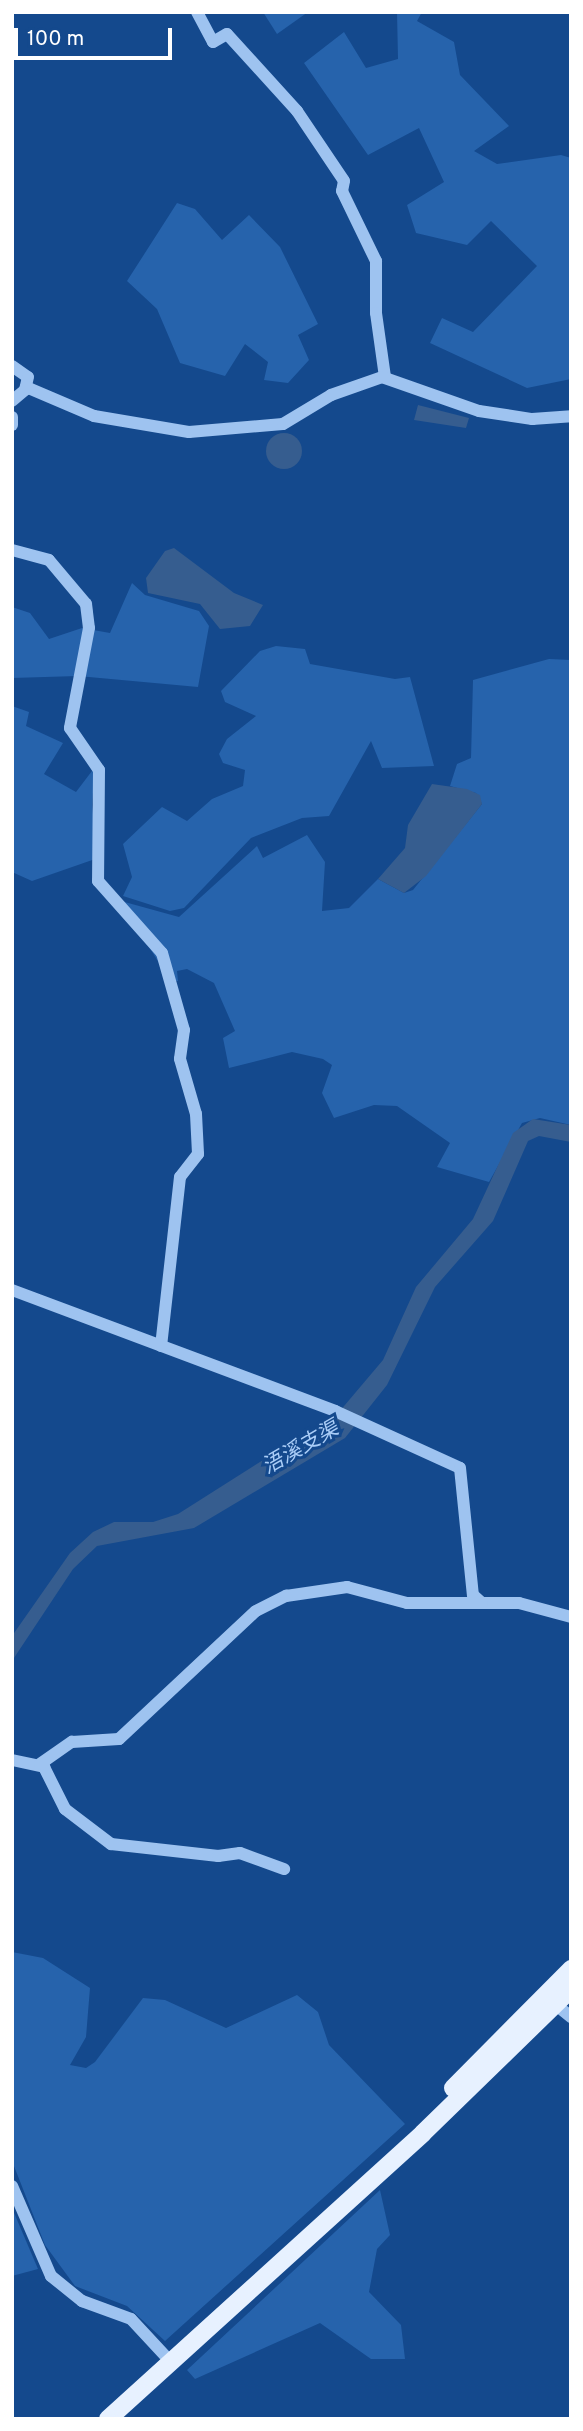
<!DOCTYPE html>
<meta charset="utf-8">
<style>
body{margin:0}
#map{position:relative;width:583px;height:2431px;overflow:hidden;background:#14498d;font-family:Overpass,"Noto Sans SC",sans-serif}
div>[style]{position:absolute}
.green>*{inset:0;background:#2663ac}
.water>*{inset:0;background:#365d8f}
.round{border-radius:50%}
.minor>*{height:12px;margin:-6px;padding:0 6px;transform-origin:6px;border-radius:6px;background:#9ec3f0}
.major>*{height:18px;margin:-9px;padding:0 9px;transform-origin:9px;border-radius:9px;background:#e7f1ff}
span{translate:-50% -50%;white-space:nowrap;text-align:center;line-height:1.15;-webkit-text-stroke:6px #14498d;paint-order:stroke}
.water-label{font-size:21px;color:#aacdf7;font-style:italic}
.frame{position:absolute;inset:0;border:14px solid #fff;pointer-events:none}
.scale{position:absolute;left:14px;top:28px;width:158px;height:32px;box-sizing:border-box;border:4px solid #fff;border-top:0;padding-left:9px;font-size:21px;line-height:24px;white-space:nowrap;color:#fff;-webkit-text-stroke:5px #14498d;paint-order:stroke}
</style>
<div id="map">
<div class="green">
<div style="clip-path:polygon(263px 12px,308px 12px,277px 34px)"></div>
<div style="clip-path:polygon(397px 12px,422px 12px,417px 21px,454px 42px,460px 75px,509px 126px,474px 151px,497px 164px,561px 155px,571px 158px,571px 379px,527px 388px,430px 343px,442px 318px,473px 332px,537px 266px,491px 221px,467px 245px,416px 233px,407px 205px,444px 182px,419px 128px,368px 155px,304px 63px,344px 32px,366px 68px,398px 59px)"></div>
<div style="clip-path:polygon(177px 203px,195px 209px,222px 240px,249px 215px,280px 247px,318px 324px,298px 335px,309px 360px,288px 383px,264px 380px,268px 362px,245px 344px,225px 376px,180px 363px,157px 309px,127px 281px)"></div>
<div style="clip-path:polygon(132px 583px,145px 595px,199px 611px,209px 626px,198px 687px,78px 676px,12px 678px,12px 607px,30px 613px,49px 639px,82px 628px,110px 633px)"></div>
<div style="clip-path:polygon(276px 646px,305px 649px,310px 664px,395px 679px,410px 677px,434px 766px,382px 768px,371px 741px,329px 816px,302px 818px,251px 838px,184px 908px,170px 911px,123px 896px,132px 877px,123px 844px,162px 807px,187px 821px,212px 799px,243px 786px,245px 770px,223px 763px,219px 754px,227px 739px,256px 716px,225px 702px,221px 691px,260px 651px)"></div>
<div style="clip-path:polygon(549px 659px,571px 660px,571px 1125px,540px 1118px,522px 1123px,489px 1182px,437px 1167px,450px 1143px,397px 1106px,374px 1105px,334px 1118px,322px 1093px,332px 1065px,323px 1059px,292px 1052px,229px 1068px,223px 1038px,235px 1031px,214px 983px,187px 969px,177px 971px,178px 981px,170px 981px,121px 901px,179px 917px,257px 846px,263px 858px,307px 835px,325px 862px,322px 911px,349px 908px,378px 879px,404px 893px,413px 890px,482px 804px,476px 793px,450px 786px,457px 764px,471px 758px,473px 680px)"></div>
<div style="clip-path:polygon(12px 706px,29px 712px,26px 726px,63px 743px,44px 774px,76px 792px,95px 767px,92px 805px,98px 858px,32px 881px,12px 872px)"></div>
<div style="clip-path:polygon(12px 1952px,43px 1958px,90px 1988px,86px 2037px,70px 2065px,86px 2068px,95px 2062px,143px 1998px,165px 2000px,226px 2028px,297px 1995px,318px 2012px,329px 2045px,405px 2124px,165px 2341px,127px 2306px,75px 2286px,45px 2245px,12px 2161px)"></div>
<div style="clip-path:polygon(380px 2190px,390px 2235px,377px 2249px,369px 2292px,401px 2325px,405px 2359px,371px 2359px,320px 2323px,195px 2379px,187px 2370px)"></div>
<div style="clip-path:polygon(12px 2208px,38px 2269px,12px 2276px)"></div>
</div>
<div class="water">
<div style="clip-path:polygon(418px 405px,469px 418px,466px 428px,414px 420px)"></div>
<div class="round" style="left:266px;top:433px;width:36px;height:36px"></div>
<div style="clip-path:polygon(174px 548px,234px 593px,263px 605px,250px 626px,220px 629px,200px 604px,148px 593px,146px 578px,165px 551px)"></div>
<div style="clip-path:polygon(432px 784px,467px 789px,480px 795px,482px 804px,426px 876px,404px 893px,378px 879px,405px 848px,408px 825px)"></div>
<div style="clip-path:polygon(533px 1119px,571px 1125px,571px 1142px,539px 1136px,528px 1141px,493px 1221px,435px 1287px,387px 1385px,345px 1438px,194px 1528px,97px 1546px,73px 1569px,12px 1661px,12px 1636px,70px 1553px,93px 1532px,114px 1522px,153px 1522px,178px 1514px,339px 1412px,383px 1360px,416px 1287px,473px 1219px,513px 1133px)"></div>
</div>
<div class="minor">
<div style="left:197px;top:12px;width:34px;rotate:62deg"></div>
<div style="left:213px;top:42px;width:16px;rotate:-30deg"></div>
<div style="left:227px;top:34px;width:104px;rotate:47.7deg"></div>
<div style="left:297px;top:111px;width:84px;rotate:56.1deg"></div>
<div style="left:344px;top:181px;width:10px;rotate:101deg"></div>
<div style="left:342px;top:191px;width:78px;rotate:64.1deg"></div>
<div style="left:376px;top:261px;width:52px;rotate:90deg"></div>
<div style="left:376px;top:313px;width:65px;rotate:82deg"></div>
<div style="left:12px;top:366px;width:19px;rotate:35deg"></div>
<div style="left:28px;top:377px;width:13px;rotate:103deg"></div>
<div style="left:25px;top:390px;width:17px;rotate:140deg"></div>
<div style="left:26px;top:387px;width:74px;rotate:23.1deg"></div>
<div style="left:94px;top:416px;width:96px;rotate:9.6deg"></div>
<div style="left:189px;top:432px;width:94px;rotate:-4.9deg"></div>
<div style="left:283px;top:424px;width:56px;rotate:-31.1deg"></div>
<div style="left:331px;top:395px;width:54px;rotate:-19.4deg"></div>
<div style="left:382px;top:377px;width:103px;rotate:19.3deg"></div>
<div style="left:479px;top:411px;width:54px;rotate:8.6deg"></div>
<div style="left:532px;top:419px;width:39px;rotate:-4deg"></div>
<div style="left:12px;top:417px;width:8px;rotate:90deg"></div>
<div style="left:12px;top:550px;width:38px;rotate:15deg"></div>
<div style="left:49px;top:560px;width:57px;rotate:49.9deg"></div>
<div style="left:86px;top:604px;width:24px;rotate:83deg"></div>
<div style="left:89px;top:628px;width:102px;rotate:100.8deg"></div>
<div style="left:70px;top:728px;width:51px;rotate:55.4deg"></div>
<div style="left:99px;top:770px;width:111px;rotate:90.5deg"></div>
<div style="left:98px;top:881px;width:96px;rotate:48.4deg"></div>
<div style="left:162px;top:953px;width:80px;rotate:74.1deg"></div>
<div style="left:184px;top:1030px;width:29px;rotate:98deg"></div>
<div style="left:180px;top:1059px;width:57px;rotate:73.8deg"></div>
<div style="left:196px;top:1114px;width:40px;rotate:87.1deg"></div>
<div style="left:198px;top:1154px;width:29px;rotate:128deg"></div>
<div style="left:180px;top:1177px;width:170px;rotate:96.4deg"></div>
<div style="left:12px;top:1290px;width:345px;rotate:20.5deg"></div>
<div style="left:335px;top:1411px;width:137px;rotate:24.5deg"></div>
<div style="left:460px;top:1468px;width:128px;rotate:84.2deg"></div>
<div style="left:473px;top:1595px;width:12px;rotate:42deg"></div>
<div style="left:482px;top:1603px;width:37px"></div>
<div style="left:519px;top:1603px;width:54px;rotate:15.1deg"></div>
<div style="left:12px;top:1760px;width:33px;rotate:12deg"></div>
<div style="left:44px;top:1767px;width:47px;rotate:63.4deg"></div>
<div style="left:65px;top:1809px;width:58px;rotate:37.3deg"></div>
<div style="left:111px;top:1844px;width:108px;rotate:6.4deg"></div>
<div style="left:218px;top:1856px;width:22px;rotate:-8deg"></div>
<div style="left:240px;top:1853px;width:47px;rotate:20deg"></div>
<div style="left:40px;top:1764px;width:39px;rotate:-35deg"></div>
<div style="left:72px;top:1742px;width:47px;rotate:-3.7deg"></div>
<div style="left:119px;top:1739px;width:187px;rotate:-43.1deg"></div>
<div style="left:256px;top:1611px;width:34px;rotate:-27deg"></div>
<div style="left:286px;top:1596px;width:62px;rotate:-8.4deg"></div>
<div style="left:347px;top:1587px;width:62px;rotate:14.9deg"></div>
<div style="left:407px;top:1603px;width:75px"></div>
<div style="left:555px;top:2004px;width:21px;rotate:39deg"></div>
<div style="left:12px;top:2186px;width:98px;rotate:66.6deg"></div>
<div style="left:51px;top:2276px;width:40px;rotate:39deg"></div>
<div style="left:82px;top:2301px;width:52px;rotate:20.2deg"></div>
<div style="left:131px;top:2319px;width:59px;rotate:47.1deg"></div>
</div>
<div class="major">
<div style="left:453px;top:2088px;width:168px;rotate:-45.2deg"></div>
<div style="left:108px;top:2419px;width:425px;rotate:-42.2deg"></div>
<div style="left:423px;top:2133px;width:206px;rotate:-44.2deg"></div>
</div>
<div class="water-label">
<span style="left:301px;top:1449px;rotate:-30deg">浯溪支渠</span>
</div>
<div class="frame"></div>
<div class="scale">100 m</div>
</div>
